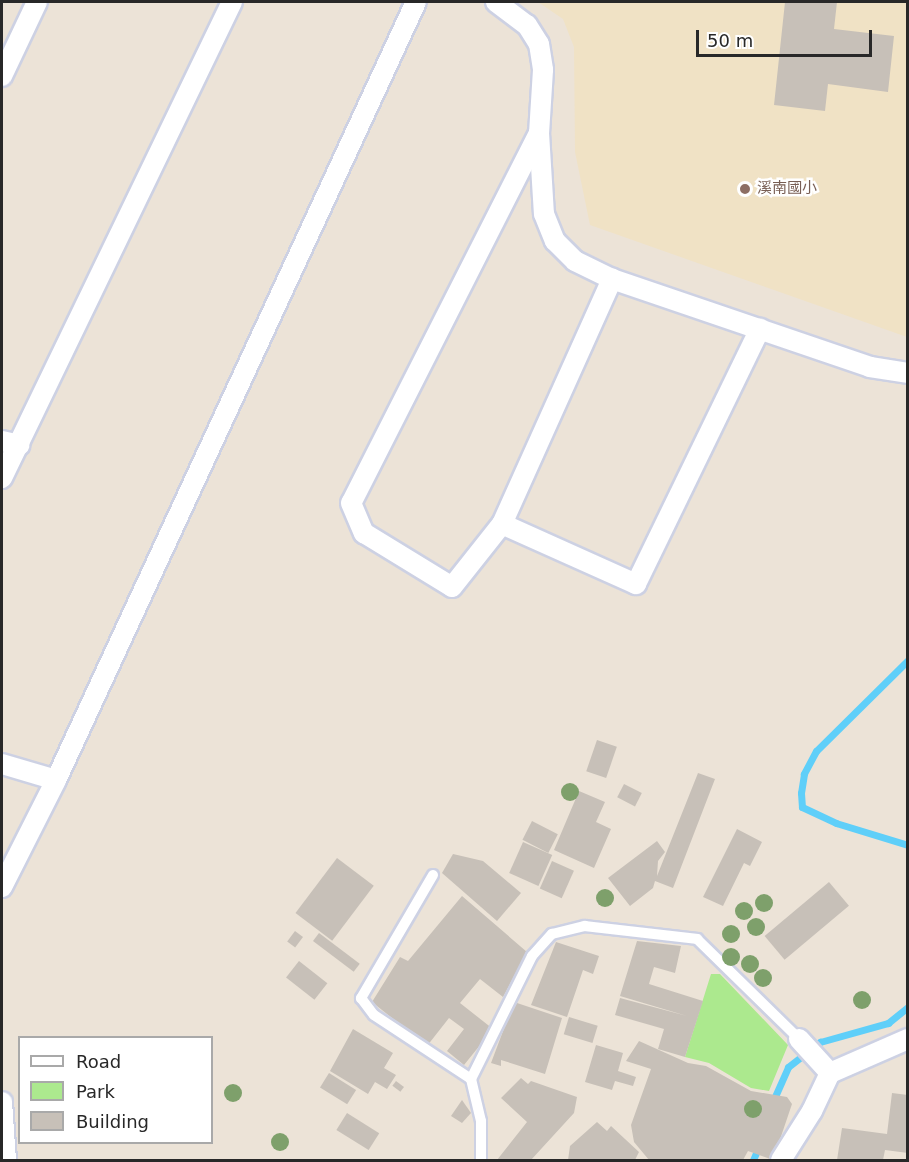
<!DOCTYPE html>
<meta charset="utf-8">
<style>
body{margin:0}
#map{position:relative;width:909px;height:1162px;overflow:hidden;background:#ece3d7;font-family:"DejaVu Sans","Noto Sans TC",sans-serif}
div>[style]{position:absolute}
.education>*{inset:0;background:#f0e2c5}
.green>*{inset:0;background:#ace98e}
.stream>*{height:7px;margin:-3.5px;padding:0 3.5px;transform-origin:3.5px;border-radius:3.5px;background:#5fcff9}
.building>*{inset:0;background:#c7c0b8;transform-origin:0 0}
.roads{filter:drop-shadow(2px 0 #cdd1e3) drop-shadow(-2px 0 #cdd1e3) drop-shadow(0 2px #cdd1e3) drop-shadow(0 -2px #cdd1e3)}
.lane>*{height:10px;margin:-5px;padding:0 5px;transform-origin:5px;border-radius:5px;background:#fff}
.street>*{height:20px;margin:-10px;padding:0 10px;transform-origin:10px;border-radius:10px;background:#fff}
.trees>*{width:18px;height:18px;margin:-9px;border-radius:50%;background:#7ea06b}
.dots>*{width:16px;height:16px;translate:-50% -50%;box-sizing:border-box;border:3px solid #fff;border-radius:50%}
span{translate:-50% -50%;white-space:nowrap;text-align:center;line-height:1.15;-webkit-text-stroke:5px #fff;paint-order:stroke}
.education-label{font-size:15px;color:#785e54}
.left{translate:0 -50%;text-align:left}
.frame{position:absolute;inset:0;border:3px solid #282828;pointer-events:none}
.legend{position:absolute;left:18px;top:1036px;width:195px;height:108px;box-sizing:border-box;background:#fff;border:2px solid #a9a9a9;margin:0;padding:8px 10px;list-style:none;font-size:18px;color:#282828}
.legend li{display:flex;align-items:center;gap:12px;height:30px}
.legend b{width:30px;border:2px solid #a9a9a9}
.scale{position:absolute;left:696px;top:30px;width:176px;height:27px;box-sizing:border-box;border:3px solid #282828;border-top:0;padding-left:8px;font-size:18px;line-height:21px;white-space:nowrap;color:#282828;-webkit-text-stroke:4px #fff;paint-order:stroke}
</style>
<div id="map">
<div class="education">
<div style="clip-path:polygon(538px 2px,907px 2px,907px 337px,590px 225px,575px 152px,574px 47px,563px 19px)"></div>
</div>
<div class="green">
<div style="clip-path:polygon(711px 974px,720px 974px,788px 1045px,769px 1091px,751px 1088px,709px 1063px,685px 1057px)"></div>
</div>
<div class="stream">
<div style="left:908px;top:660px;width:129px;rotate:135.3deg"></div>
<div style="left:816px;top:751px;width:26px;rotate:118deg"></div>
<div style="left:804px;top:774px;width:19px;rotate:99deg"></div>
<div style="left:801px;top:793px;width:14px;rotate:86deg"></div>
<div style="left:802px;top:807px;width:38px;rotate:25deg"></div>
<div style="left:836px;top:823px;width:75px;rotate:17deg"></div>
<div style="left:773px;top:1101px;width:37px;rotate:-66deg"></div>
<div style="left:788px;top:1067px;width:41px;rotate:-38deg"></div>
<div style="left:820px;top:1042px;width:71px;rotate:-15.6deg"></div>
<div style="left:888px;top:1023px;width:26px;rotate:-39deg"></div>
<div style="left:753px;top:1160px;width:15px;rotate:-67deg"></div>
</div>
<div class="building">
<div style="clip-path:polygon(785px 2px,837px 2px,834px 29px,894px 36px,888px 92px,828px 84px,825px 111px,774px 105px)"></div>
<div style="left:597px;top:740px;width:21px;height:33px;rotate:19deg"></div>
<div style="clip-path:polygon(698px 773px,715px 779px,673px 888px,655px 881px,653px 888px,630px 906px,608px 878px,657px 841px,665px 852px,658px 861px,657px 876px)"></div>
<div style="left:624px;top:784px;width:20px;height:15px;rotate:27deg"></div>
<div style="clip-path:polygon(579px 791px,605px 802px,596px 822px,611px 829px,594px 868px,554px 850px)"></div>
<div style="left:532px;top:821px;width:29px;height:21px;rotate:27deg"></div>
<div style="clip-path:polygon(737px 829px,762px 842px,750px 866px,744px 863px,723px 906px,703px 897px)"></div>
<div style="left:523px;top:842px;width:32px;height:34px;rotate:24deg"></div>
<div style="clip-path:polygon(453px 854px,483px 861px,521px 893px,497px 921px,442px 873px)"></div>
<div style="left:337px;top:858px;width:46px;height:69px;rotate:37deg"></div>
<div style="left:552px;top:861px;width:24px;height:30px;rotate:24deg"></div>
<div style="left:829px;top:882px;width:31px;height:84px;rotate:50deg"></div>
<div style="clip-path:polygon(462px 896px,527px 952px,503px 997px,480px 979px,460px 1003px,493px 1029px,464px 1065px,447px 1051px,464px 1029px,449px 1018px,427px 1046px,372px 1002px,400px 957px,408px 961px)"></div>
<div style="left:295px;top:931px;width:10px;height:13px;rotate:37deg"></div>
<div style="left:319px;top:933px;width:51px;height:10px;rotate:37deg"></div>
<div style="clip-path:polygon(637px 941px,681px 946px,675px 973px,654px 967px,649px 984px,703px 1001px,685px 1057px,658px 1049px,664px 1029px,615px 1015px,620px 998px,687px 1016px,620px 996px)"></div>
<div style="clip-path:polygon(556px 942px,599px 956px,593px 974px,583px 970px,567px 1017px,531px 1005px)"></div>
<div style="left:299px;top:961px;width:36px;height:21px;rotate:38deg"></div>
<div style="clip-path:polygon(514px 1002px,562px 1018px,545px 1074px,501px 1060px,501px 1066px,491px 1063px)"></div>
<div style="left:569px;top:1017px;width:30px;height:18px;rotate:17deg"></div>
<div style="clip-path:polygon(353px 1029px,393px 1053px,384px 1068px,396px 1075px,387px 1089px,375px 1082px,368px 1094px,330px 1071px)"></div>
<div style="clip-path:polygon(639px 1041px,688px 1063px,706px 1066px,751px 1091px,787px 1097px,792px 1104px,773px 1160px,748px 1151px,743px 1160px,649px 1160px,634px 1142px,631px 1125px,651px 1069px,626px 1061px)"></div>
<div style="clip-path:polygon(596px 1045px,623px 1053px,618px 1071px,636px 1077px,633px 1086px,615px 1081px,612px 1090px,585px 1082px)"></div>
<div style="left:329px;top:1073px;width:32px;height:17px;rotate:32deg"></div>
<div style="clip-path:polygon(521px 1078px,528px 1084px,531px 1081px,577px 1097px,574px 1113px,531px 1160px,497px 1160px,527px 1122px,501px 1098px)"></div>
<div style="left:396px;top:1081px;width:10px;height:6px;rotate:37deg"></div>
<div style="clip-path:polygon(892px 1093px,908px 1095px,908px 1153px,885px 1150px,883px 1160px,837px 1160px,842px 1128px,887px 1134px)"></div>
<div style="clip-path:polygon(462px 1100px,471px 1113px,462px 1123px,451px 1116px)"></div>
<div style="left:347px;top:1113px;width:38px;height:20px;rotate:32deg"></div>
<div style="clip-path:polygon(597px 1122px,607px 1131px,611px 1126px,639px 1152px,635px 1160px,568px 1160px,570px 1146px)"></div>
</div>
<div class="roads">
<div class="lane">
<div style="left:433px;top:875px;width:143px;rotate:120.3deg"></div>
<div style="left:361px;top:998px;width:21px;rotate:53deg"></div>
<div style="left:374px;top:1015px;width:116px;rotate:33.4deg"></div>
<div style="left:471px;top:1079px;width:43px;rotate:76.6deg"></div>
<div style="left:481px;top:1121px;width:39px;rotate:90deg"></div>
<div style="left:471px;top:1079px;width:137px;rotate:-63.6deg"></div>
<div style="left:532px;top:956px;width:30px;rotate:-48deg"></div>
<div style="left:552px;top:934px;width:34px;rotate:-14deg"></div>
<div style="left:585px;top:926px;width:113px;rotate:6.6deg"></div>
<div style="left:697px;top:939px;width:143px;rotate:44.4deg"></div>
</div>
<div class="street">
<div style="left:496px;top:2px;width:39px;rotate:37deg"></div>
<div style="left:527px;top:25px;width:22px;rotate:58deg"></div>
<div style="left:539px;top:44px;width:26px;rotate:81deg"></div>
<div style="left:543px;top:70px;width:63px;rotate:93.6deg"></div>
<div style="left:539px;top:133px;width:81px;rotate:86.5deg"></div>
<div style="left:544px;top:214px;width:29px;rotate:68deg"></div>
<div style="left:555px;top:241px;width:28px;rotate:45deg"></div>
<div style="left:575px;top:261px;width:41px;rotate:25.9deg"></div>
<div style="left:612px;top:279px;width:273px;rotate:18.8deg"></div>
<div style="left:870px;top:367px;width:38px;rotate:9deg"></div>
<div style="left:2px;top:76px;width:82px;rotate:-64.7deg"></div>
<div style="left:539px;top:133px;width:415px;rotate:116.9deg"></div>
<div style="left:351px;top:503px;width:33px;rotate:67deg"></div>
<div style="left:364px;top:533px;width:103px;rotate:31.5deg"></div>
<div style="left:452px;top:587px;width:80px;rotate:-51.6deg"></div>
<div style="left:502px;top:524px;width:269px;rotate:-65.8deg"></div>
<div style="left:2px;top:441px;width:18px;rotate:13deg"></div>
<div style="left:2px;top:478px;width:529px;rotate:-64.21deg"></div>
<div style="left:502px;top:524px;width:147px;rotate:24.1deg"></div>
<div style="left:636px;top:584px;width:284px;rotate:-64.1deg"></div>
<div style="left:2px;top:764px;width:56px;rotate:16.5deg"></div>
<div style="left:2px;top:887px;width:120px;rotate:-63.2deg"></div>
<div style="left:56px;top:780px;width:857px;rotate:-65.17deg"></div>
<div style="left:799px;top:1039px;width:46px;rotate:47.6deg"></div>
<div style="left:2px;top:1102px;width:58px;rotate:86.1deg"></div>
<div style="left:781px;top:1160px;width:58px;rotate:-57.7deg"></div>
<div style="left:812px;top:1111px;width:42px;rotate:-64.7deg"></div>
<div style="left:830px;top:1073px;width:85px;rotate:-23.6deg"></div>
</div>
</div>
<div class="trees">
<div style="left:570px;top:792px"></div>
<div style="left:605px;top:898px"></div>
<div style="left:764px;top:903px"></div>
<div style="left:744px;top:911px"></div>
<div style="left:756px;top:927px"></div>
<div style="left:731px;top:934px"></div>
<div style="left:731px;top:957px"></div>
<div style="left:750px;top:964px"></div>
<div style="left:763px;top:978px"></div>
<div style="left:862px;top:1000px"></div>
<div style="left:233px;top:1093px"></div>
<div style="left:753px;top:1109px"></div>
<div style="left:280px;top:1142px"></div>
</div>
<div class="dots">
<div style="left:745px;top:189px;background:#8d6e63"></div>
</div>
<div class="education-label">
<span class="left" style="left:757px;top:189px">溪南國小</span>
</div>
<div class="frame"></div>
<ul class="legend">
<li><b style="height:8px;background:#fff"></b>Road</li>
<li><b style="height:16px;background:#ace98e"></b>Park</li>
<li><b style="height:16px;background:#c7c0b8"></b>Building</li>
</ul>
<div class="scale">50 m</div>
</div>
